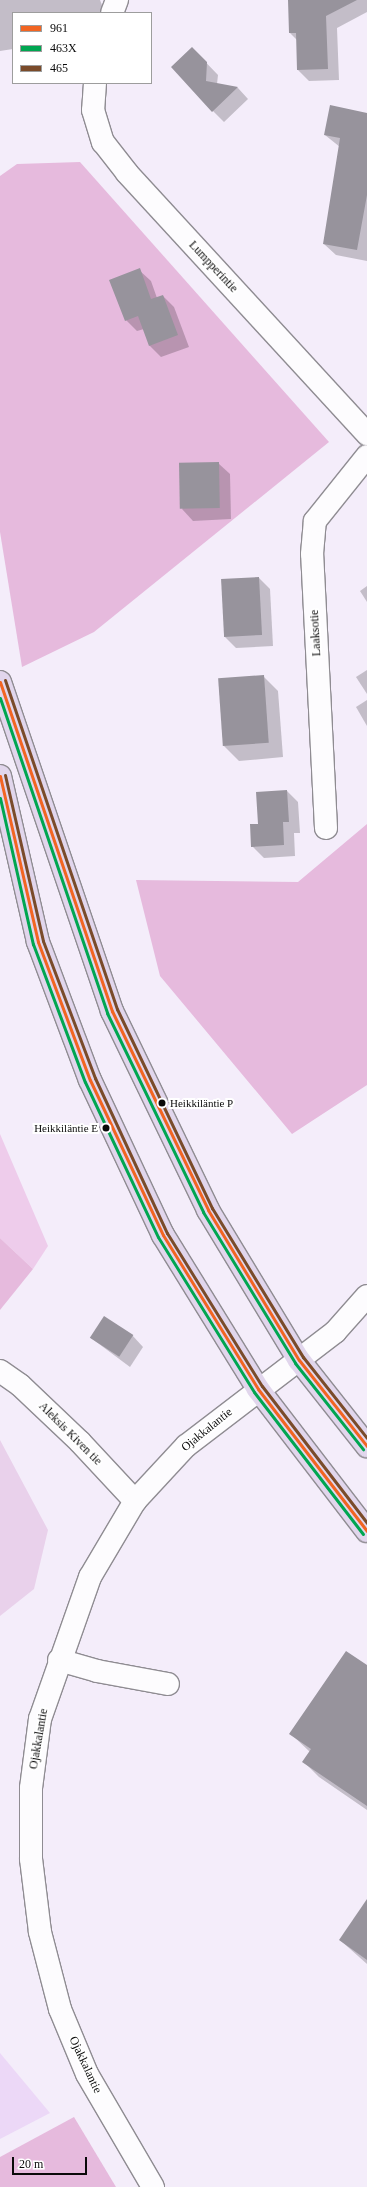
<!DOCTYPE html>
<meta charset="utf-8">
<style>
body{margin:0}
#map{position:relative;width:367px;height:2187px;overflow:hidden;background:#f4edfa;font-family:"Times New Roman",serif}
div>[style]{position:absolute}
.farmland>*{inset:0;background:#ecd8f7}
.green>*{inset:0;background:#eecceb}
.forest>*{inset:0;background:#e6badd}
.cemetery>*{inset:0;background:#e9d1eb}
.shadow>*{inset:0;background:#0003}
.building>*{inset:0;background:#97939c;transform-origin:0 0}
.roads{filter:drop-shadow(1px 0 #8f8c92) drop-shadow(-1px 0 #8f8c92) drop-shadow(0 1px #8f8c92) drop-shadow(0 -1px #8f8c92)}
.minor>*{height:22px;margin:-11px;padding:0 11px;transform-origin:11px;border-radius:11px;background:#fdfcfe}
.major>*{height:22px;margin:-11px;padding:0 11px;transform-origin:11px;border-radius:11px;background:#e1d6ec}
.bus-1>*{height:3px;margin:-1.5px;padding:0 1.5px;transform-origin:1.5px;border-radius:1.5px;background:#f26522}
.bus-2>*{height:3px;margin:-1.5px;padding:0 1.5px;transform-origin:1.5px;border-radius:1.5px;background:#00a651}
.bus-3>*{height:3px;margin:-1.5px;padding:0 1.5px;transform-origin:1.5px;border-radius:1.5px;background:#7a4b2a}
.dots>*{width:11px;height:11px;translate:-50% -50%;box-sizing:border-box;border:2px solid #fff;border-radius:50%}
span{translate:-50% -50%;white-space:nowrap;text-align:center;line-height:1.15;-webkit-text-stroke:4px #fff;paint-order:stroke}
.bus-label{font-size:11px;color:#0a0a0a}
.left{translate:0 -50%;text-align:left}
.right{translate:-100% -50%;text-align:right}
.street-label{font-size:12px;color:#0a0a0a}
.legend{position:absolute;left:12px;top:12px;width:140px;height:72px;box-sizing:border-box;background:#fff;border:1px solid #9d9d9d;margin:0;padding:5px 7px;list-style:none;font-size:12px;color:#0a0a0a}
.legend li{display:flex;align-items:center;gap:8px;height:20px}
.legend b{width:20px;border:1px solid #9d9d9d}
.scale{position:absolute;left:12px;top:2157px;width:75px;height:18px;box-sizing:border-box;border:2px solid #0a0a0a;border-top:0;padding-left:5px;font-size:12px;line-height:14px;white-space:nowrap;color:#0a0a0a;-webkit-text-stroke:3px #fff;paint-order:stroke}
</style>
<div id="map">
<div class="farmland">
<div style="clip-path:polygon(0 2053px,50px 2113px,0 2139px)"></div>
</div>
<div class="green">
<div style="clip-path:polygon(0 1134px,48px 1246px,33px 1269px,0 1238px)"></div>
</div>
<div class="forest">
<div style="clip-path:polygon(80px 162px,329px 442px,94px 632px,22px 667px,0 532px,0 176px,17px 164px)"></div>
<div style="clip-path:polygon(367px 824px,367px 1085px,292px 1134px,160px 976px,136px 880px,298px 882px)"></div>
<div style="clip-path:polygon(0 1238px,33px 1269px,0 1310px)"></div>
<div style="clip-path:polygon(74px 2117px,116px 2187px,0 2187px,0 2157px)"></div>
</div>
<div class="cemetery">
<div style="clip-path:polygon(0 1440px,48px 1530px,34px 1589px,0 1616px)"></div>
</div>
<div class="shadow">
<div style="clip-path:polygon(0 0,100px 0,105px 13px,13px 13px,13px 49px,0 51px)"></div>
<div style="clip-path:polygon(289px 0,367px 0,367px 12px,337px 28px,339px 80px,309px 81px,298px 70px,297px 40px,290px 33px)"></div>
<div style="clip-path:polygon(192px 48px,218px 75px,217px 84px,238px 88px,248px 99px,224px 122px,213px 111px)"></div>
<div style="clip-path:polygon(367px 114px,367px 261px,336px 255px,324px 244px,340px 147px,325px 135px)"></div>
<div style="clip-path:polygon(139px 270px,151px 281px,157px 298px,163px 296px,174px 307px,189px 347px,161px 357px,150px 346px,144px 329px,137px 331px,126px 320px)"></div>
<div style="clip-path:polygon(218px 463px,230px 474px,231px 519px,193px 521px,182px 509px)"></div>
<div style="clip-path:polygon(259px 578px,270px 589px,273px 646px,236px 648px,225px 637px)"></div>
<div style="clip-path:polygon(367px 586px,367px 602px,360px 591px)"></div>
<div style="clip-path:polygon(367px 670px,367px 694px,356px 677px)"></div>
<div style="clip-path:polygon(263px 676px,278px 691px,283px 757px,239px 761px,224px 746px)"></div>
<div style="clip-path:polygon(367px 700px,367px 726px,356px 707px)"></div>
<div style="clip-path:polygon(287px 791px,298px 802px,300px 833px,294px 833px,295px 856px,264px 858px,252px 846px,259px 825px)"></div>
<div style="clip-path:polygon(132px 1335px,143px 1347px,130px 1367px,91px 1338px)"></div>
<div style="clip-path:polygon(367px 1666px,367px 1810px,319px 1777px,304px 1762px,310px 1752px,291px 1734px)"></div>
<div style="clip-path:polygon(367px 1901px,367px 1964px,340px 1940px)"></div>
</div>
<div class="building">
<div style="clip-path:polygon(288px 0,357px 0,326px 16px,328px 69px,297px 70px,296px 33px,289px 33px)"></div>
<div style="clip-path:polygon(192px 47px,207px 62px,206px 81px,238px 87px,212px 112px,171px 67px)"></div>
<div style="clip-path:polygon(330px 105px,367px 113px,367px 195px,357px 250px,323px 244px,340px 138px,324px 135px)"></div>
<div style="clip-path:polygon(140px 268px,151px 299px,163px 295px,178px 335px,149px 346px,138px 316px,125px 321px,109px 280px)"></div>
<div style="left:219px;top:462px;width:46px;height:40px;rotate:89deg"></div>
<div style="left:259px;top:577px;width:58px;height:38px;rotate:87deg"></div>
<div style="left:264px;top:675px;width:68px;height:46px;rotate:86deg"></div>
<div style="clip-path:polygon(287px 790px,289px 822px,283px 822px,284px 845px,251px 847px,250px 824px,258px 824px,256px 792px)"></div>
<div style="left:104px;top:1316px;width:35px;height:26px;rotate:33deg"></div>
<div style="clip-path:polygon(346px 1651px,367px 1665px,367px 1806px,302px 1762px,311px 1749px,289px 1734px)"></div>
<div style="clip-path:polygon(367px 1899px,367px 1960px,339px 1940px)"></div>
</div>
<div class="roads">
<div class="minor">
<div style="left:112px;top:13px;width:14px;rotate:-69deg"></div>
<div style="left:95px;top:83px;width:27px;rotate:94deg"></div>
<div style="left:93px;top:110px;width:34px;rotate:73deg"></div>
<div style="left:103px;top:142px;width:39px;rotate:52deg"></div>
<div style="left:127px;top:173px;width:355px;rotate:47.4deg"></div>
<div style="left:326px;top:828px;width:274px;rotate:-92.9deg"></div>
<div style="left:312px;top:554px;width:33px;rotate:-85deg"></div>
<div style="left:315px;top:521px;width:83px;rotate:-51.3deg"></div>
<div style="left:0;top:1371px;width:24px;rotate:35deg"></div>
<div style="left:20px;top:1385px;width:83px;rotate:43.5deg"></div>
<div style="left:80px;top:1442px;width:81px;rotate:47deg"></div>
<div style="left:59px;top:1660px;width:40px;rotate:16deg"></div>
<div style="left:97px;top:1671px;width:72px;rotate:10.4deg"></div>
<div style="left:153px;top:2187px;width:131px;rotate:-120.3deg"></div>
<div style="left:87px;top:2074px;width:70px;rotate:-112.6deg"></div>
<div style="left:60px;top:2009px;width:80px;rotate:-104.6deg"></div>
<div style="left:40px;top:1932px;width:74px;rotate:-97deg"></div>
<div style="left:31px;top:1859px;width:71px;rotate:-90deg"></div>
<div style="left:31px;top:1788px;width:70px;rotate:-82.6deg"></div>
<div style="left:40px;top:1719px;width:151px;rotate:-70.6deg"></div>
<div style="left:90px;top:1577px;width:88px;rotate:-59.4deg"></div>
<div style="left:135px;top:1501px;width:75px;rotate:-47.2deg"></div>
<div style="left:186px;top:1446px;width:188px;rotate:-37.4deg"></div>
<div style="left:335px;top:1332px;width:48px;rotate:-48.4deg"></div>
</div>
<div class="major">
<div style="left:0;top:682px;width:348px;rotate:71.2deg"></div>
<div style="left:112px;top:1011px;width:221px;rotate:64.2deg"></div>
<div style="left:208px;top:1210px;width:175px;rotate:58.8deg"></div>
<div style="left:299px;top:1360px;width:110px;rotate:51.7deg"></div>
<div style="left:0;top:776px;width:170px;rotate:77.1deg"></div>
<div style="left:38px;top:942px;width:147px;rotate:69.4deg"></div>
<div style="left:90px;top:1080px;width:171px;rotate:64.8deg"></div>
<div style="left:163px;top:1235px;width:181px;rotate:58.3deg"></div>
<div style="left:258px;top:1389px;width:179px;rotate:52.5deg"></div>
</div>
</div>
<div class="bus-1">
<div style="left:0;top:682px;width:348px;rotate:71.2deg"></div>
<div style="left:112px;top:1011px;width:221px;rotate:64.2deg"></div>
<div style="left:208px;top:1210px;width:175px;rotate:58.8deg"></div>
<div style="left:299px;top:1360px;width:110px;rotate:51.7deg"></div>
<div style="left:0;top:776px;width:170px;rotate:77.1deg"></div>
<div style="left:38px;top:942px;width:147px;rotate:69.4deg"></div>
<div style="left:90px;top:1080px;width:171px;rotate:64.8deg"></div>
<div style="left:163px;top:1235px;width:181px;rotate:58.3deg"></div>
<div style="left:258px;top:1389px;width:179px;rotate:52.5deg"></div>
</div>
<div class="bus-2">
<div style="left:0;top:698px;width:333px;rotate:71.2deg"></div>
<div style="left:107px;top:1013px;width:221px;rotate:64.2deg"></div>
<div style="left:203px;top:1212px;width:177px;rotate:58.6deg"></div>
<div style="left:295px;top:1363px;width:110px;rotate:51.7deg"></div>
<div style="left:0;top:798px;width:150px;rotate:77.3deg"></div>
<div style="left:33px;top:944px;width:147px;rotate:69.4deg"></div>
<div style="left:85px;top:1082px;width:171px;rotate:64.8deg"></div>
<div style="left:158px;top:1237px;width:182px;rotate:58.2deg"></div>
<div style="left:254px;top:1392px;width:179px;rotate:52.5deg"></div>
</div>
<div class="bus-3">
<div style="left:5px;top:680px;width:348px;rotate:71.2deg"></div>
<div style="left:117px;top:1009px;width:221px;rotate:64.5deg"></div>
<div style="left:212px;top:1208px;width:175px;rotate:58.6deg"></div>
<div style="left:303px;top:1357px;width:103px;rotate:51.7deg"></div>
<div style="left:5px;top:775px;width:170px;rotate:77.1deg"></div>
<div style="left:43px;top:941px;width:147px;rotate:69.2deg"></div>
<div style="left:95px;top:1078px;width:171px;rotate:65.1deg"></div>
<div style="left:167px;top:1233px;width:180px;rotate:58.2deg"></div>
<div style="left:262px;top:1386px;width:173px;rotate:52.5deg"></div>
</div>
<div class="dots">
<div style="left:162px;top:1103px;background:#0a0a0a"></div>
<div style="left:106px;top:1128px;background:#0a0a0a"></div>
</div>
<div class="bus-label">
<span class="left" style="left:170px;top:1103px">Heikkiläntie P</span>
<span class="right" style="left:98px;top:1128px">Heikkiläntie E</span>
</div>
<div class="street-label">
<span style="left:213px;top:267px;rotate:47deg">Lumpperintie</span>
<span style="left:316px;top:633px;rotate:-93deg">Laaksotie</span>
<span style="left:207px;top:1430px;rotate:-39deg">Ojakkalantie</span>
<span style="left:70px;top:1434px;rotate:45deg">Aleksis Kiven tie</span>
<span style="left:39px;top:1739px;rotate:-80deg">Ojakkalantie</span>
<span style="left:85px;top:2065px;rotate:65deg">Ojakkalantie</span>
</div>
<ul class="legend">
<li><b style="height:5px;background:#f26522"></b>961</li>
<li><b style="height:5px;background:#00a651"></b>463X</li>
<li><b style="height:5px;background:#7a4b2a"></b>465</li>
</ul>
<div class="scale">20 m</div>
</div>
